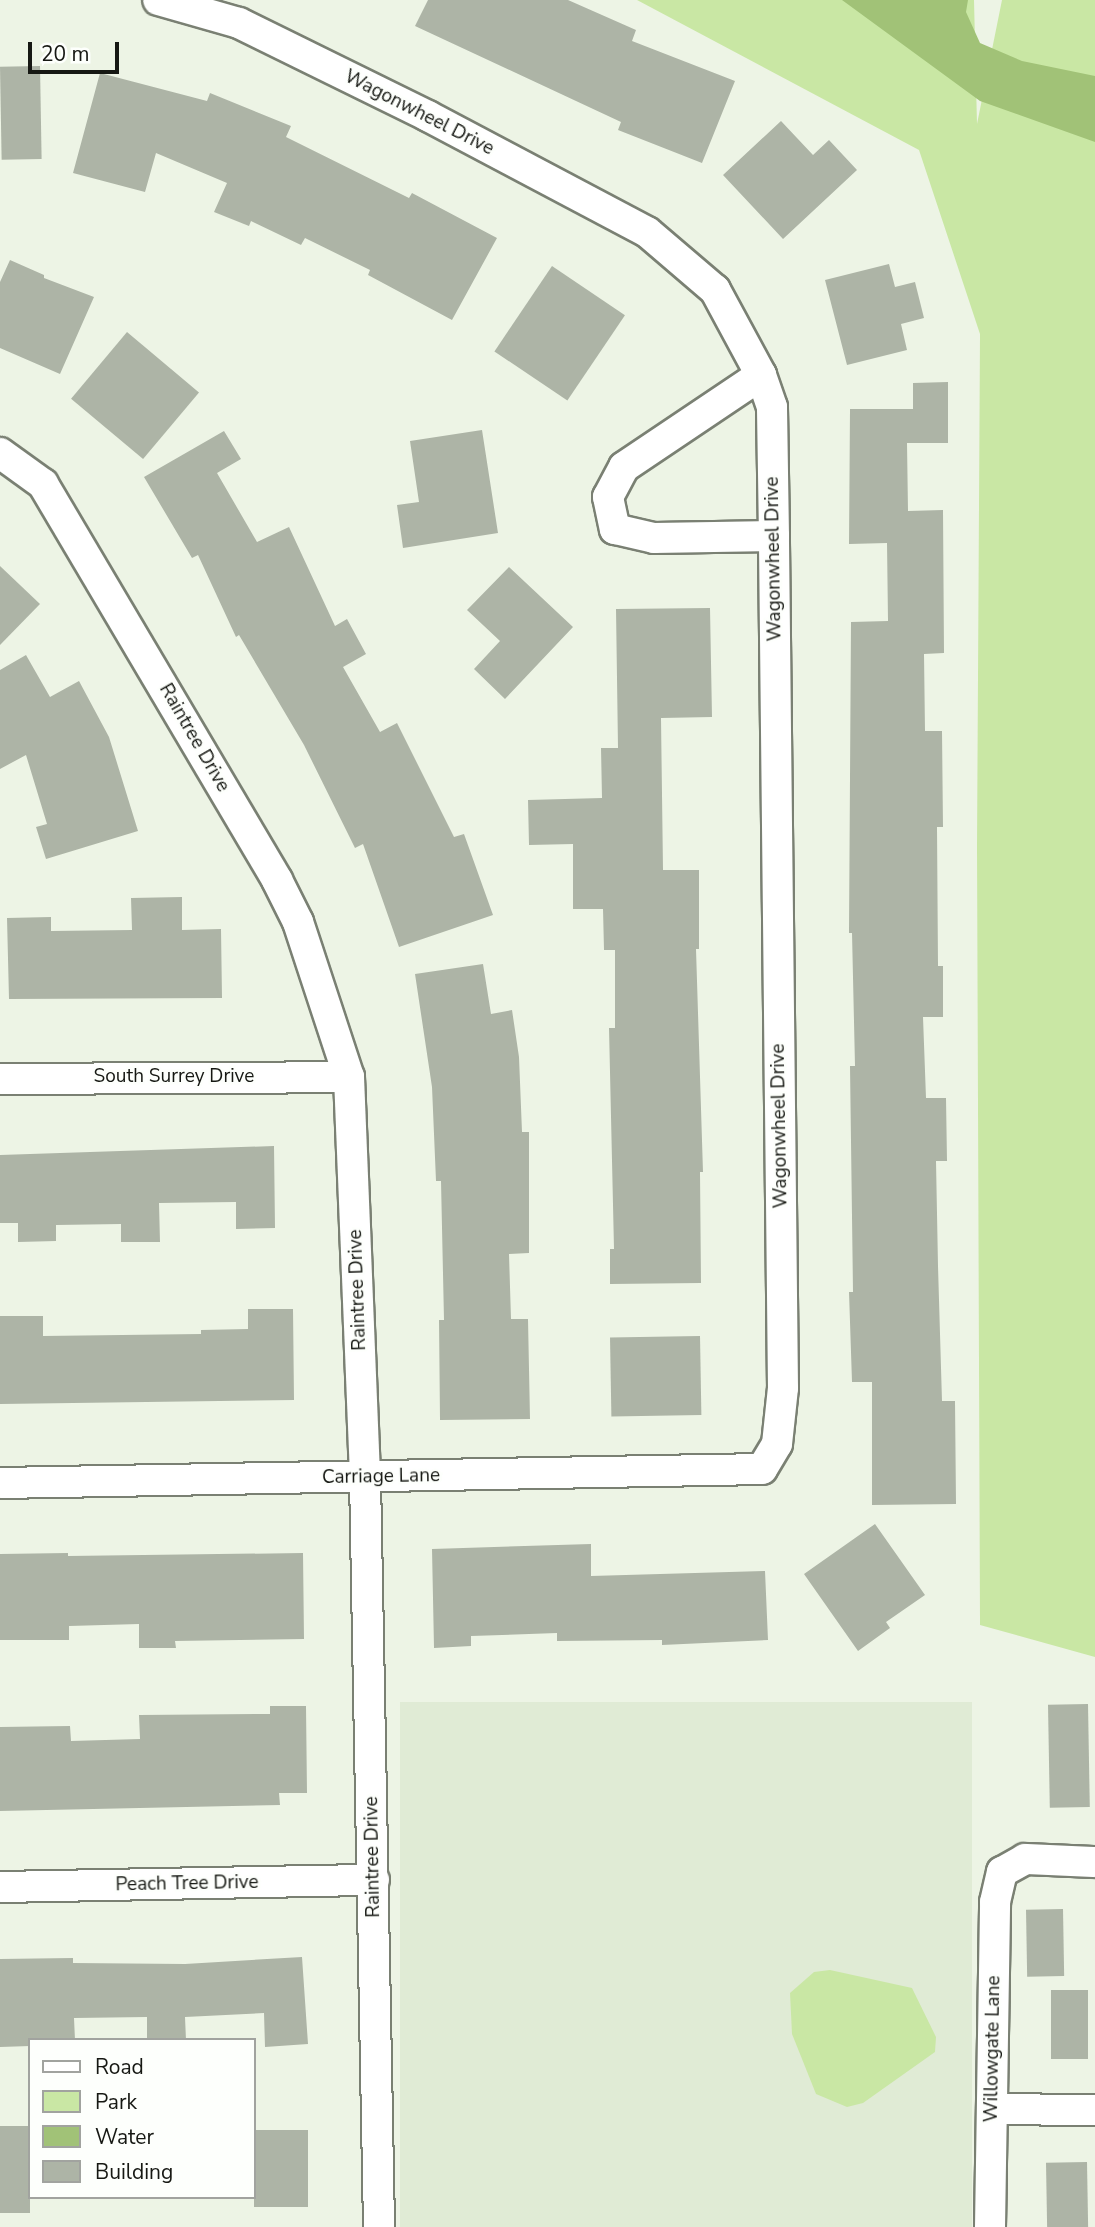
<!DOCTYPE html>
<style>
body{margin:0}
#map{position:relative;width:1095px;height:2227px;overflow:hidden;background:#edf4e5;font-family:"Nunito Sans",sans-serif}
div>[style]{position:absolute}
.built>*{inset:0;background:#e0ebd5;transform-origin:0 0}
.green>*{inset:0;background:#c9e7a4}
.water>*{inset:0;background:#a1c277}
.building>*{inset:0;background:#adb4a6;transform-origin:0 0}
.roads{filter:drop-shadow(2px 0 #7a8073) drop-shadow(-2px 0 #7a8073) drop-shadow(0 2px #7a8073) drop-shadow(0 -2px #7a8073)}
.minor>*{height:30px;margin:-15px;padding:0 15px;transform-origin:15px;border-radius:15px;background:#fff}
span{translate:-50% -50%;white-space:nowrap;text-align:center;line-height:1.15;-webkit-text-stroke:5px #fdfffc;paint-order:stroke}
.street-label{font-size:19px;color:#161813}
.legend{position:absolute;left:28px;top:2038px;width:228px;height:161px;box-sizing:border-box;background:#fdfffc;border:2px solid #a1a39f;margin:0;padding:9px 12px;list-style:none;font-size:21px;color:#161813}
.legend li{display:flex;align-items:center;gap:14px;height:35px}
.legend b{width:35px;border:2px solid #a1a39f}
.scale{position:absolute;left:28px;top:42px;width:91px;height:32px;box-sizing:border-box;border:4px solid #161813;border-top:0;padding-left:9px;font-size:21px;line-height:24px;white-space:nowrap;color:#161813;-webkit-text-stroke:5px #fdfffc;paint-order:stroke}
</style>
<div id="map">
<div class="built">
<div style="left:400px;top:1702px;width:572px;height:525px"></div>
</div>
<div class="green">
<div style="clip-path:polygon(637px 0,974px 0,977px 124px,1002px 0,1095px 0,1095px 1657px,980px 1625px,977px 847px,980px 334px,919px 150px)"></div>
<div style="clip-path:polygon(830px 1970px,912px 1988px,936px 2037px,935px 2052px,863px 2103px,847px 2107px,816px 2094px,792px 2034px,790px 1993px,814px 1972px)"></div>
</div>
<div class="water">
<div style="clip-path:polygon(842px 0,968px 0,966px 12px,980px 43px,1022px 61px,1095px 76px,1095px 142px,980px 101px)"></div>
</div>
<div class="building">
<div style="clip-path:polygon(428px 0,568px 0,636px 30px,632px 41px,735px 81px,702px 163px,618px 130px,621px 122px,415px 26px)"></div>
<div style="left:40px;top:66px;width:93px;height:40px;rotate:89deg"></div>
<div style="clip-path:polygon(100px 73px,207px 101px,210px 93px,291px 126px,286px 137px,409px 198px,412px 193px,497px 238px,452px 320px,368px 275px,370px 270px,305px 238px,301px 245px,251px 221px,249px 226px,214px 212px,227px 183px,156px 153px,145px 192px,73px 173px)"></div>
<div style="clip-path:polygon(781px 121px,813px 155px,829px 140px,857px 170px,783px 239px,723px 175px)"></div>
<div style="clip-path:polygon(10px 260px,44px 275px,44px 278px,94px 297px,60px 374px,0 348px,0 282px)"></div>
<div style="clip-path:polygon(889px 264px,895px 287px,915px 282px,924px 318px,901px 324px,907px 350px,847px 365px,825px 280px)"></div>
<div style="left:552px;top:266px;width:88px;height:103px;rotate:34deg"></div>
<div style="left:127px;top:332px;width:94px;height:87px;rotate:40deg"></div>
<div style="clip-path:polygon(948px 382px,948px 443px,907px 443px,908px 511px,943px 510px,944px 653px,924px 654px,925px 731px,942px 731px,943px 827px,937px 827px,938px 966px,943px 966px,943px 1017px,923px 1017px,926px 1098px,946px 1098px,947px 1161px,936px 1161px,938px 1266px,942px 1401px,955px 1401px,956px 1504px,872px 1505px,872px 1382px,852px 1382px,849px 1292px,853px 1292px,850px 1066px,855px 1066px,852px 933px,849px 933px,851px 622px,888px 621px,887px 543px,849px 544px,850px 409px,913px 409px,913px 383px)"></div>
<div style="clip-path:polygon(482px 430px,498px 533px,403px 548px,397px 505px,419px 502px,410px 441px)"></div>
<div style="clip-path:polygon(224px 431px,241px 459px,217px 473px,257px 542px,289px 527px,335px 626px,347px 619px,366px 654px,343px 667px,380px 732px,397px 723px,454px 837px,464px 834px,493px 915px,399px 947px,363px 844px,355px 848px,304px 745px,239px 635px,236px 637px,198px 555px,192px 558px,144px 477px)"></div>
<div style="clip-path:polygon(0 566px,40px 604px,0 645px)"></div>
<div style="clip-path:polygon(509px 567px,573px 627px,505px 699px,474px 669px,500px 641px,467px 610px)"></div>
<div style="clip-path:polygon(710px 608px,712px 717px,661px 718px,663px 870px,699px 870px,699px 949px,696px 949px,703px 1172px,700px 1172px,701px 1283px,610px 1284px,610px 1249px,614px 1249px,609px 1028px,615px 1028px,615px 950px,604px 950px,603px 909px,573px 909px,573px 844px,529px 845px,528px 800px,602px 798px,601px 748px,618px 748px,616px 609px)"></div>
<div style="clip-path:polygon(26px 655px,50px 697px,79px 681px,109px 737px,138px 831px,46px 859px,36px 827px,47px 824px,26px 755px,0 769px,0 670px)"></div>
<div style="clip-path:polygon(182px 897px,182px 930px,221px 929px,222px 998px,9px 999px,7px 918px,51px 917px,51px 931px,132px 930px,131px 898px)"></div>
<div style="clip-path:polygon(483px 964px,491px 1014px,512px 1010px,519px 1057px,522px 1132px,529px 1132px,529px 1253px,509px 1254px,511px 1319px,528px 1319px,530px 1419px,440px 1420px,439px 1320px,444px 1320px,441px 1181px,436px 1181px,432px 1087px,415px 974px)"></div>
<div style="clip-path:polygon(274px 1146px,275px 1228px,236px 1229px,236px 1202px,159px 1203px,160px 1242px,121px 1242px,121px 1224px,56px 1225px,56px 1241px,18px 1242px,18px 1223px,0 1223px,0 1155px)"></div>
<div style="clip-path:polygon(248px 1309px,293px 1309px,294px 1400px,0 1404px,0 1316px,43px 1316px,43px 1336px,201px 1334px,201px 1330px,248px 1329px)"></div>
<div style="left:700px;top:1336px;width:79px;height:90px;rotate:89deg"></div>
<div style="clip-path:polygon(875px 1524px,925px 1595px,886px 1622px,890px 1628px,858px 1651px,804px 1574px)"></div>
<div style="clip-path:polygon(591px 1544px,591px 1576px,765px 1571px,768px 1640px,662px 1645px,662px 1640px,557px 1641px,557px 1633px,471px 1636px,471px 1646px,434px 1648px,432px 1549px)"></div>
<div style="clip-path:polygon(68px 1553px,68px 1556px,303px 1553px,304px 1639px,175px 1641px,176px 1648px,139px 1648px,139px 1624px,69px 1626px,69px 1640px,0 1640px,0 1554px)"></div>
<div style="left:1088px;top:1704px;width:103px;height:40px;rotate:89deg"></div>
<div style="clip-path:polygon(270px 1706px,306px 1706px,307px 1793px,279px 1793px,280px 1805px,0 1811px,0 1727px,70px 1726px,71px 1741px,140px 1739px,139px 1715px,270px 1714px)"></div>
<div style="left:1063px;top:1909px;width:67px;height:37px;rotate:89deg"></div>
<div style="clip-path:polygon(302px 1957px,308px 2044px,265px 2047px,264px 2013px,185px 2017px,186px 2040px,147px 2040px,147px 2017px,74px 2018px,75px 2040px,30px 2040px,30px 2046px,0 2047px,0 1959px,73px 1958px,73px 1963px,185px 1964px)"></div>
<div style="left:1051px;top:1990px;width:37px;height:69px"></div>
<div style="left:30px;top:2126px;width:87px;height:30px;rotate:90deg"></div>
<div style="left:254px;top:2130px;width:54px;height:77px"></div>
<div style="left:1087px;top:2162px;width:65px;height:41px;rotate:89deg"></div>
</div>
<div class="roads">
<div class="minor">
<div style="left:761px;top:375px;width:165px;rotate:146.1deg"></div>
<div style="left:624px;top:467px;width:34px;rotate:118deg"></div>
<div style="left:608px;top:497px;width:33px;rotate:78deg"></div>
<div style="left:615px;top:529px;width:40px;rotate:13deg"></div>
<div style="left:654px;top:538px;width:120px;rotate:-1deg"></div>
<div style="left:0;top:453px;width:53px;rotate:35.8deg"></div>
<div style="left:43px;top:484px;width:460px;rotate:59.4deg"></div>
<div style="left:277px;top:880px;width:47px;rotate:63.4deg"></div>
<div style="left:298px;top:922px;width:163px;rotate:71.8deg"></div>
<div style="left:349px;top:1077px;width:400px;rotate:87.7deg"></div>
<div style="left:365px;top:1477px;width:750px;rotate:88.93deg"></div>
<div style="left:0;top:1079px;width:349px;rotate:-0.3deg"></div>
<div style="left:0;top:1483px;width:762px;rotate:-1.05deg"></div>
<div style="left:762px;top:1469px;width:29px;rotate:-59deg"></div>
<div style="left:777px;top:1444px;width:56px;rotate:-83.9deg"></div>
<div style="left:783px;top:1388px;width:852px;rotate:-90.61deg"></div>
<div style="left:774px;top:536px;width:129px;rotate:-90.9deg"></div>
<div style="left:772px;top:407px;width:34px;rotate:-109deg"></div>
<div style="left:761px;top:375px;width:97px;rotate:-118.4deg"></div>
<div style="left:715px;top:290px;width:89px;rotate:-139.5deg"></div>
<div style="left:647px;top:232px;width:248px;rotate:-152.1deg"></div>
<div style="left:428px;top:116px;width:211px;rotate:-153.8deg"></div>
<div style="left:239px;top:23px;width:84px;rotate:-164.1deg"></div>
<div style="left:0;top:1887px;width:374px;rotate:-1.1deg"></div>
<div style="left:992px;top:2109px;width:103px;rotate:0.6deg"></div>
<div style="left:990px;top:2227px;width:325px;rotate:-89.1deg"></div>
<div style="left:995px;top:1902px;width:31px;rotate:-77deg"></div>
<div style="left:1002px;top:1872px;width:26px;rotate:-29deg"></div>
<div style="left:1025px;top:1859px;width:70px;rotate:2.5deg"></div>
</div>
</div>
<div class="street-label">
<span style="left:419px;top:113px;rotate:27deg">Wagonwheel Drive</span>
<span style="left:774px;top:559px;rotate:-91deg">Wagonwheel Drive</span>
<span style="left:194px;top:738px;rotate:60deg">Raintree Drive</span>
<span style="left:174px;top:1077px">South Surrey Drive</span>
<span style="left:780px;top:1126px;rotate:-91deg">Wagonwheel Drive</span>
<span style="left:358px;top:1290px;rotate:-92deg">Raintree Drive</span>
<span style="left:381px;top:1477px;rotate:-1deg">Carriage Lane</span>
<span style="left:373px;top:1857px;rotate:-91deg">Raintree Drive</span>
<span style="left:187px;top:1884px;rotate:-1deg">Peach Tree Drive</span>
<span style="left:993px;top:2049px;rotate:-89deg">Willowgate Lane</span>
</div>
<ul class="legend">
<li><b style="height:9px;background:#fff"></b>Road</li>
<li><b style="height:19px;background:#c9e7a4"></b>Park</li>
<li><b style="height:19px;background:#a1c277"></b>Water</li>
<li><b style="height:19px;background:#adb4a6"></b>Building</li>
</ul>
<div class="scale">20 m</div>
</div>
